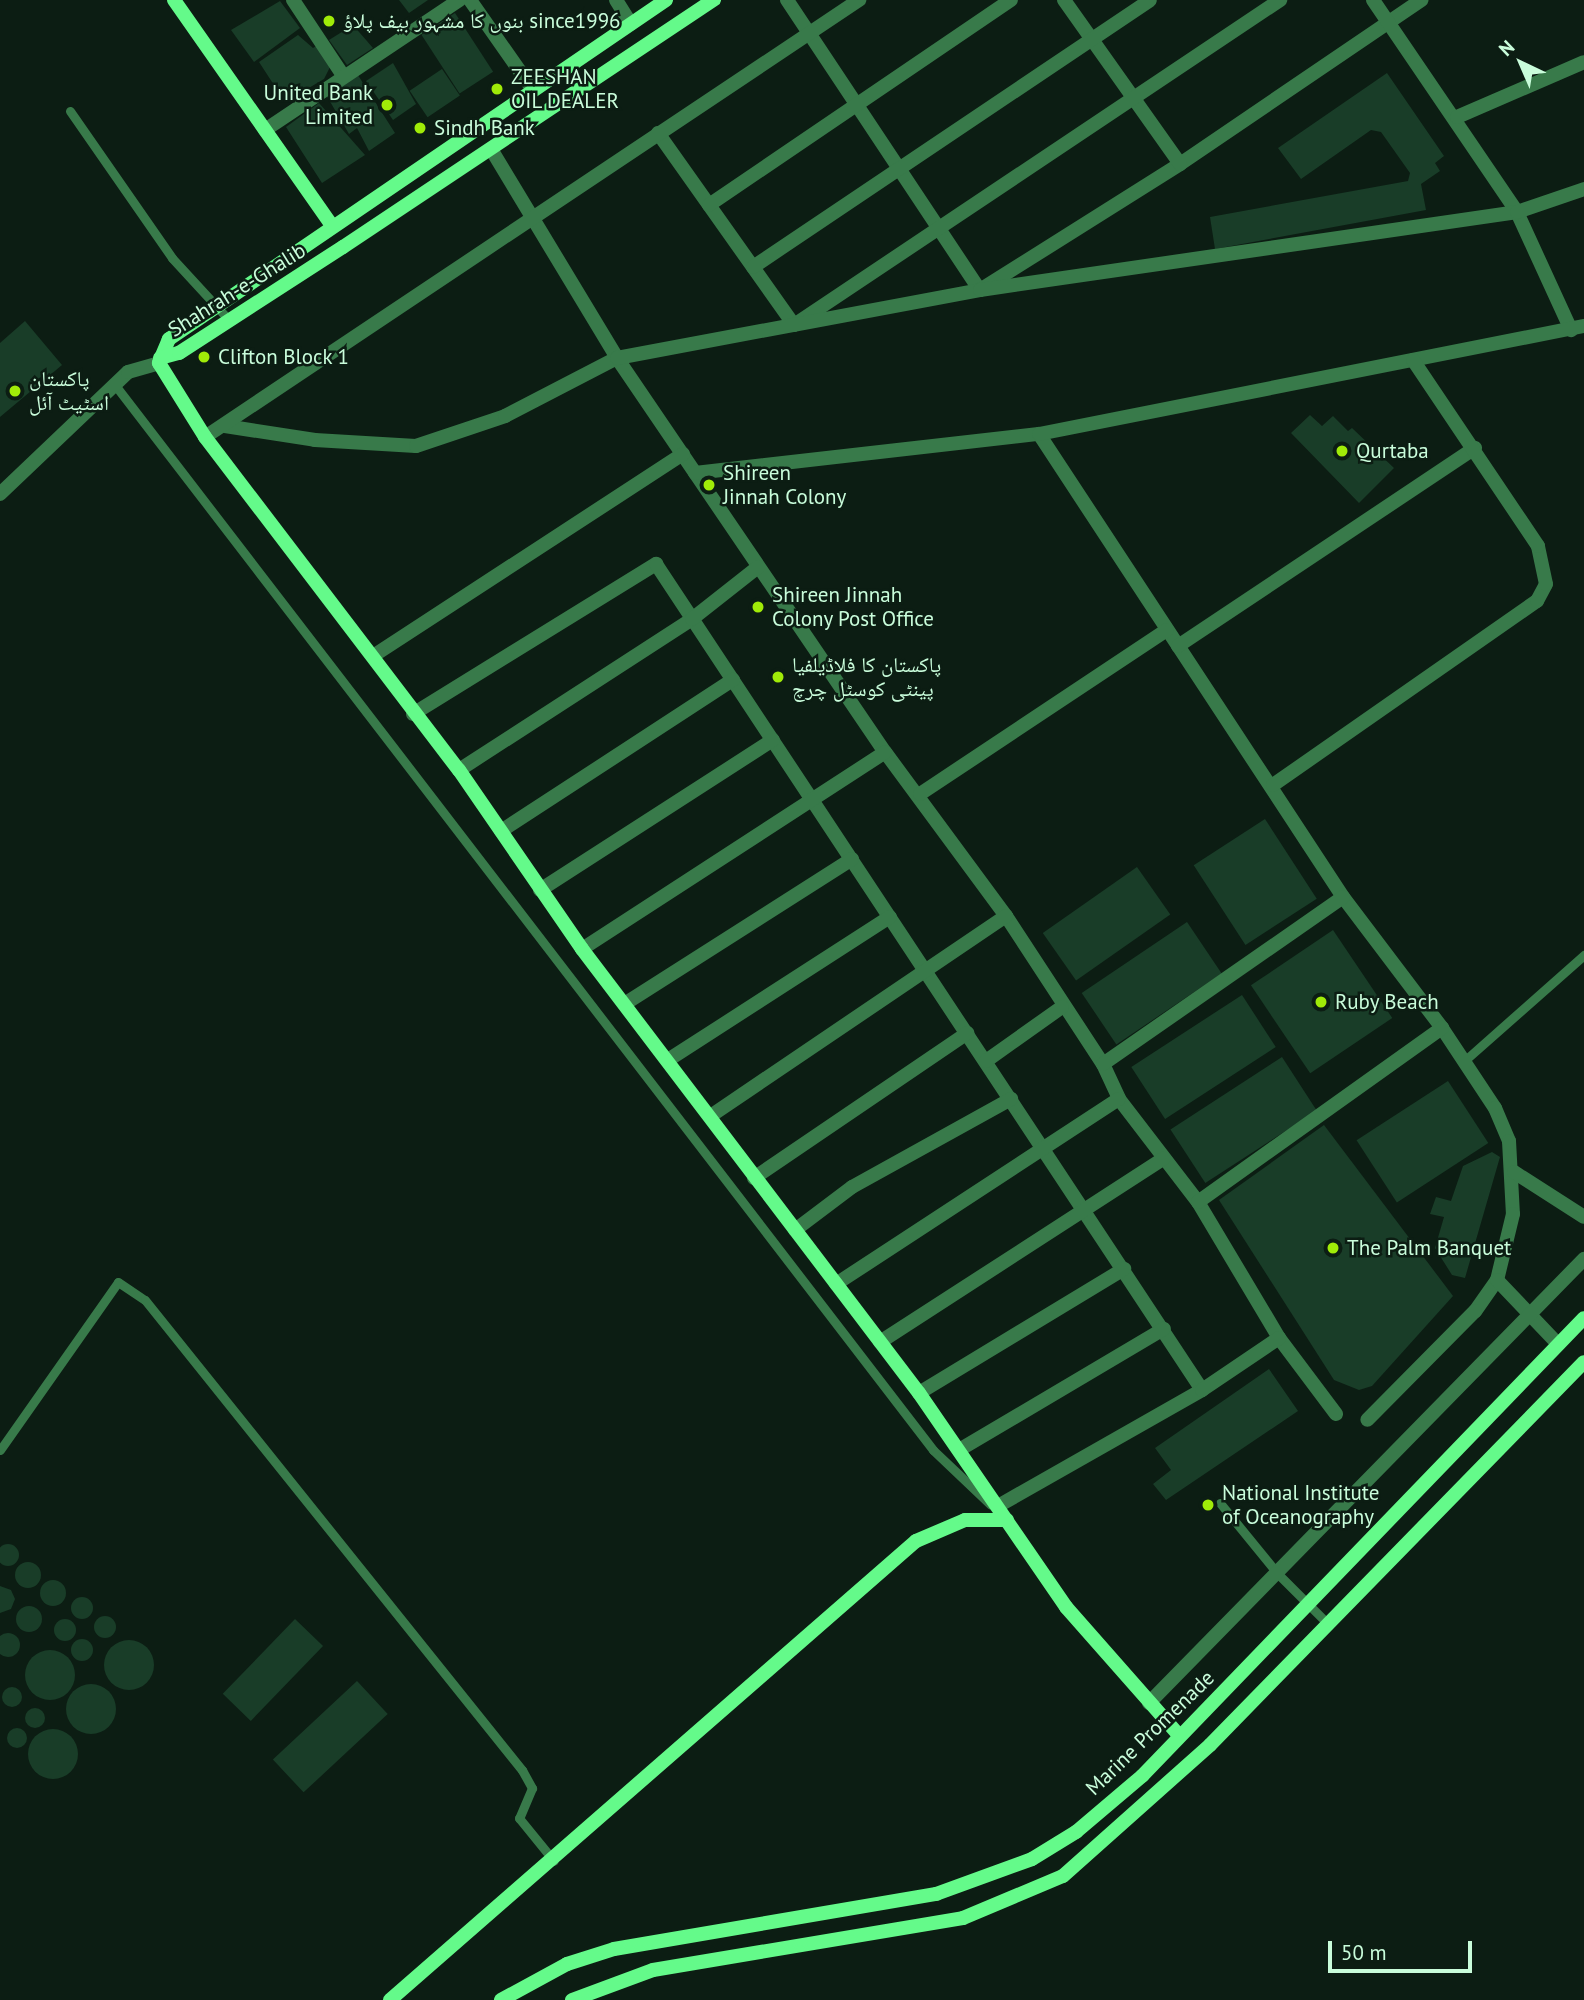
<!DOCTYPE html>
<meta charset="utf-8">
<style>
body{margin:0}
#map{position:relative;width:1584px;height:2000px;overflow:hidden;background:#0c1d13;font-family:"PT Sans","Noto Naskh Arabic",sans-serif}
div>[style]{position:absolute}
.building>*{inset:0;background:#193d28;transform-origin:0 0}
.round{border-radius:50%}
.lane>*{height:9px;margin:-4.5px;padding:0 4.5px;transform-origin:4.5px;border-radius:4.5px;background:#387a4a}
.street>*{height:14px;margin:-7px;padding:0 7px;transform-origin:7px;border-radius:7px;background:#387a4a}
.secondary>*{height:14px;margin:-7px;padding:0 7px;transform-origin:7px;border-radius:7px;background:#64fa8a}
.dots>*{width:19px;height:19px;translate:-50% -50%;box-sizing:border-box;border:4px solid #0c1d13;border-radius:50%}
span{translate:-50% -50%;white-space:nowrap;text-align:center;line-height:1.15;-webkit-text-stroke:5px #0c1d13;paint-order:stroke}
.poi-label{font-size:21px;color:#c9fddb}
.left{translate:0 -50%;text-align:left}
.right{translate:-100% -50%;text-align:right}
.street-label{font-size:21px;color:#c9fddb}
.north{position:absolute;left:1486px;top:28px;width:70px;height:70px;-webkit-text-stroke:5px #0c1d13;paint-order:stroke;rotate:316deg;font-size:19px;font-weight:700;line-height:28px;text-align:center;color:#c9fddb}
.north::after{content:'';display:block;margin:auto;width:24px;height:32px;background:#c9fddb;clip-path:polygon(50% 0,100% 100%,50% 72%,0 100%)}
.scale{position:absolute;left:1328px;top:1941px;width:144px;height:32px;box-sizing:border-box;border:4px solid #c9fddb;border-top:0;padding-left:9px;font-size:21px;line-height:24px;white-space:nowrap;color:#c9fddb;-webkit-text-stroke:5px #0c1d13;paint-order:stroke}
</style>
<div id="map">
<div class="building">
<div style="clip-path:polygon(399px 0,428px 0,409px 13px)"></div>
<div style="clip-path:polygon(280px 1px,300px 28px,254px 62px,231px 30px)"></div>
<div style="left:455px;top:13px;width:70px;height:40px;rotate:57deg"></div>
<div style="clip-path:polygon(353px 25px,373px 48px,347px 65px,329px 40px)"></div>
<div style="clip-path:polygon(298px 35px,313px 48px,318px 45px,331px 65px,324px 79px,285px 102px,259px 62px)"></div>
<div style="clip-path:polygon(393px 63px,416px 104px,393px 120px,366px 81px)"></div>
<div style="left:442px;top:69px;width:32px;height:39px;rotate:56deg"></div>
<div style="clip-path:polygon(356px 72px,395px 133px,369px 151px,357px 128px,349px 134px,325px 93px)"></div>
<div style="clip-path:polygon(1387px 73px,1444px 156px,1435px 163px,1440px 171px,1421px 184px,1426px 210px,1215px 249px,1210px 217px,1408px 181px,1410px 173px,1381px 132px,1371px 130px,1301px 179px,1278px 148px)"></div>
<div style="clip-path:polygon(319px 103px,365px 155px,322px 183px,286px 127px)"></div>
<div style="clip-path:polygon(25px 321px,62px 365px,0 417px,0 343px)"></div>
<div style="clip-path:polygon(1310px 415px,1322px 426px,1333px 416px,1348px 431px,1352px 428px,1394px 468px,1359px 503px,1291px 433px)"></div>
<div style="left:1265px;top:819px;width:95px;height:85px;rotate:57deg"></div>
<div style="left:1137px;top:867px;width:58px;height:115px;rotate:55deg"></div>
<div style="left:1187px;top:922px;width:62px;height:127px;rotate:56deg"></div>
<div style="left:1333px;top:930px;width:106px;height:99px;rotate:56deg"></div>
<div style="left:1242px;top:995px;width:62px;height:132px;rotate:57deg"></div>
<div style="left:1282px;top:1057px;width:64px;height:133px;rotate:57deg"></div>
<div style="left:1448px;top:1081px;width:74px;height:109px;rotate:57deg"></div>
<div style="clip-path:polygon(1324px 1125px,1453px 1296px,1372px 1386px,1359px 1390px,1334px 1380px,1219px 1200px)"></div>
<div style="clip-path:polygon(1492px 1152px,1500px 1157px,1465px 1278px,1452px 1275px,1435px 1248px,1444px 1217px,1430px 1214px,1436px 1197px,1451px 1201px,1463px 1166px)"></div>
<div style="clip-path:polygon(1269px 1369px,1298px 1411px,1166px 1500px,1153px 1484px,1171px 1470px,1155px 1448px)"></div>
<div class="round" style="left:-3px;top:1544px;width:22px;height:22px"></div>
<div class="round" style="left:15px;top:1562px;width:26px;height:26px"></div>
<div class="round" style="left:40px;top:1580px;width:26px;height:26px"></div>
<div style="clip-path:polygon(0 1586px,11px 1590px,15px 1599px,11px 1609px,0 1613px)"></div>
<div class="round" style="left:71px;top:1597px;width:22px;height:22px"></div>
<div class="round" style="left:16px;top:1606px;width:26px;height:26px"></div>
<div class="round" style="left:94px;top:1616px;width:22px;height:22px"></div>
<div class="round" style="left:54px;top:1619px;width:22px;height:22px"></div>
<div style="left:295px;top:1619px;width:39px;height:104px;rotate:44deg"></div>
<div class="round" style="left:-4px;top:1633px;width:24px;height:24px"></div>
<div class="round" style="left:71px;top:1639px;width:22px;height:22px"></div>
<div class="round" style="left:104px;top:1640px;width:50px;height:50px"></div>
<div class="round" style="left:25px;top:1650px;width:50px;height:50px"></div>
<div style="left:357px;top:1681px;width:45px;height:115px;rotate:47deg"></div>
<div class="round" style="left:66px;top:1684px;width:50px;height:50px"></div>
<div class="round" style="left:2px;top:1687px;width:20px;height:20px"></div>
<div class="round" style="left:25px;top:1708px;width:20px;height:20px"></div>
<div class="round" style="left:7px;top:1728px;width:20px;height:20px"></div>
<div class="round" style="left:28px;top:1729px;width:50px;height:50px"></div>
</div>
<div class="lane">
<div style="left:70px;top:111px;width:179px;rotate:55.2deg"></div>
<div style="left:172px;top:258px;width:86px;rotate:47.4deg"></div>
<div style="left:115px;top:385px;width:1343px;rotate:52.47deg"></div>
<div style="left:933px;top:1450px;width:79px;rotate:43.5deg"></div>
<div style="left:1463px;top:1062px;width:162px;rotate:-41.5deg"></div>
<div style="left:0;top:1450px;width:205px;rotate:-54.9deg"></div>
<div style="left:118px;top:1282px;width:32px;rotate:34deg"></div>
<div style="left:145px;top:1300px;width:603px;rotate:51.27deg"></div>
<div style="left:522px;top:1770px;width:21px;rotate:61deg"></div>
<div style="left:532px;top:1788px;width:33px;rotate:113deg"></div>
<div style="left:519px;top:1818px;width:55px;rotate:50.9deg"></div>
<div style="left:1220px;top:1503px;width:90px;rotate:50.8deg"></div>
<div style="left:1277px;top:1573px;width:72px;rotate:45deg"></div>
</div>
<div class="street">
<div style="left:293px;top:0;width:92px;rotate:56.5deg"></div>
<div style="left:470px;top:0;width:110px;rotate:55deg"></div>
<div style="left:616px;top:0;width:28px;rotate:58deg"></div>
<div style="left:787px;top:0;width:348px;rotate:56.4deg"></div>
<div style="left:980px;top:290px;width:236px;rotate:-32.2deg"></div>
<div style="left:1180px;top:164px;width:292px;rotate:-34.2deg"></div>
<div style="left:1064px;top:0;width:201px;rotate:54.7deg"></div>
<div style="left:1373px;top:0;width:256px;rotate:55.8deg"></div>
<div style="left:1517px;top:212px;width:130px;rotate:65.4deg"></div>
<div style="left:1457px;top:117px;width:138px;rotate:-23.4deg"></div>
<div style="left:265px;top:130px;width:234px;rotate:-33.8deg"></div>
<div style="left:658px;top:133px;width:235px;rotate:54.7deg"></div>
<div style="left:794px;top:325px;width:585px;rotate:-33.77deg"></div>
<div style="left:491px;top:149px;width:244px;rotate:58.9deg"></div>
<div style="left:617px;top:358px;width:477px;rotate:55.8deg"></div>
<div style="left:885px;top:752px;width:204px;rotate:53.6deg"></div>
<div style="left:1006px;top:916px;width:177px;rotate:56.8deg"></div>
<div style="left:1103px;top:1064px;width:38px;rotate:65deg"></div>
<div style="left:1119px;top:1099px;width:130px;rotate:52.5deg"></div>
<div style="left:1198px;top:1202px;width:158px;rotate:59.2deg"></div>
<div style="left:1279px;top:1338px;width:95px;rotate:53.1deg"></div>
<div style="left:709px;top:205px;width:365px;rotate:-34.2deg"></div>
<div style="left:753px;top:267px;width:478px;rotate:-33.9deg"></div>
<div style="left:225px;top:426px;width:91px;rotate:8.8deg"></div>
<div style="left:315px;top:440px;width:101px;rotate:3.4deg"></div>
<div style="left:416px;top:446px;width:94px;rotate:-18.6deg"></div>
<div style="left:505px;top:416px;width:126px;rotate:-27.4deg"></div>
<div style="left:617px;top:358px;width:369px;rotate:-10.6deg"></div>
<div style="left:980px;top:290px;width:543px;rotate:-8.26deg"></div>
<div style="left:1517px;top:212px;width:71px;rotate:-18.9deg"></div>
<div style="left:1039px;top:434px;width:554px;rotate:56.71deg"></div>
<div style="left:1343px;top:897px;width:164px;rotate:52.9deg"></div>
<div style="left:1442px;top:1028px;width:96px;rotate:56.5deg"></div>
<div style="left:1495px;top:1108px;width:36px;rotate:67deg"></div>
<div style="left:1509px;top:1141px;width:73px;rotate:86.9deg"></div>
<div style="left:1513px;top:1214px;width:68px;rotate:103.6deg"></div>
<div style="left:1497px;top:1280px;width:38px;rotate:125deg"></div>
<div style="left:1475px;top:1311px;width:153px;rotate:134.7deg"></div>
<div style="left:205px;top:437px;width:787px;rotate:-33.75deg"></div>
<div style="left:695px;top:473px;width:346px;rotate:-6.5deg"></div>
<div style="left:1039px;top:434px;width:556px;rotate:-11.21deg"></div>
<div style="left:0;top:494px;width:177px;rotate:-43.6deg"></div>
<div style="left:128px;top:372px;width:32px;rotate:-16deg"></div>
<div style="left:1178px;top:646px;width:357px;rotate:-33.7deg"></div>
<div style="left:373px;top:656px;width:370px;rotate:-33.1deg"></div>
<div style="left:413px;top:714px;width:286px;rotate:-31.7deg"></div>
<div style="left:656px;top:564px;width:990px;rotate:56.53deg"></div>
<div style="left:459px;top:770px;width:278px;rotate:-32.9deg"></div>
<div style="left:692px;top:619px;width:84px;rotate:-38.2deg"></div>
<div style="left:1273px;top:785px;width:322px;rotate:-34.9deg"></div>
<div style="left:1537px;top:601px;width:19px;rotate:-62deg"></div>
<div style="left:1546px;top:584px;width:39px;rotate:-102deg"></div>
<div style="left:1538px;top:546px;width:224px;rotate:-123.9deg"></div>
<div style="left:920px;top:794px;width:296px;rotate:-33.6deg"></div>
<div style="left:501px;top:831px;width:277px;rotate:-33.1deg"></div>
<div style="left:540px;top:890px;width:277px;rotate:-32.8deg"></div>
<div style="left:582px;top:949px;width:361px;rotate:-33deg"></div>
<div style="left:626px;top:1003px;width:268px;rotate:-32.5deg"></div>
<div style="left:668px;top:1060px;width:264px;rotate:-32.8deg"></div>
<div style="left:986px;top:1061px;width:93px;rotate:-35.4deg"></div>
<div style="left:1103px;top:1064px;width:292px;rotate:-34.8deg"></div>
<div style="left:712px;top:1115px;width:355px;rotate:-34.1deg"></div>
<div style="left:1514px;top:1172px;width:83px;rotate:32.7deg"></div>
<div style="left:754px;top:1178px;width:258px;rotate:-34.2deg"></div>
<div style="left:1198px;top:1202px;width:300px;rotate:-35.5deg"></div>
<div style="left:795px;top:1230px;width:71px;rotate:-37deg"></div>
<div style="left:852px;top:1187px;width:182px;rotate:-29deg"></div>
<div style="left:1497px;top:1280px;width:88px;rotate:46.4deg"></div>
<div style="left:836px;top:1284px;width:338px;rotate:-33.2deg"></div>
<div style="left:880px;top:1342px;width:338px;rotate:-32.9deg"></div>
<div style="left:919px;top:1393px;width:240px;rotate:-31.2deg"></div>
<div style="left:959px;top:1450px;width:238px;rotate:-30.6deg"></div>
<div style="left:998px;top:1506px;width:235px;rotate:-29.6deg"></div>
<div style="left:1202px;top:1390px;width:93px;rotate:-34deg"></div>
<div style="left:1149px;top:1703px;width:622px;rotate:-45.59deg"></div>
</div>
<div class="secondary">
<div style="left:174px;top:0;width:274px;rotate:55deg"></div>
<div style="left:666px;top:0;width:602px;rotate:145.7deg"></div>
<div style="left:169px;top:339px;width:26px;rotate:113deg"></div>
<div style="left:159px;top:363px;width:87px;rotate:58.1deg"></div>
<div style="left:205px;top:437px;width:419px;rotate:52.7deg"></div>
<div style="left:459px;top:770px;width:217px;rotate:55.5deg"></div>
<div style="left:582px;top:949px;width:557px;rotate:52.8deg"></div>
<div style="left:919px;top:1393px;width:260px;rotate:55.5deg"></div>
<div style="left:1066px;top:1607px;width:171px;rotate:48.6deg"></div>
<div style="left:160px;top:358px;width:20px;rotate:-15deg"></div>
<div style="left:179px;top:353px;width:195px;rotate:-32.9deg"></div>
<div style="left:343px;top:247px;width:446px;rotate:-33.7deg"></div>
<div style="left:390px;top:2000px;width:698px;rotate:-41.11deg"></div>
<div style="left:916px;top:1541px;width:53px;rotate:-23.2deg"></div>
<div style="left:965px;top:1520px;width:42px"></div>
<div style="left:501px;top:2000px;width:75px;rotate:-28.6deg"></div>
<div style="left:567px;top:1964px;width:49px;rotate:-17.7deg"></div>
<div style="left:614px;top:1949px;width:327px;rotate:-9.7deg"></div>
<div style="left:936px;top:1894px;width:102px;rotate:-20deg"></div>
<div style="left:1032px;top:1859px;width:52px;rotate:-31.5deg"></div>
<div style="left:1076px;top:1832px;width:87px;rotate:-40.3deg"></div>
<div style="left:1142px;top:1776px;width:636px;rotate:-46.02deg"></div>
<div style="left:572px;top:2000px;width:86px;rotate:-20.3deg"></div>
<div style="left:653px;top:1970px;width:314px;rotate:-9.5deg"></div>
<div style="left:963px;top:1918px;width:108px;rotate:-22.8deg"></div>
<div style="left:1063px;top:1876px;width:197px;rotate:-41.7deg"></div>
<div style="left:1210px;top:1745px;width:535px;rotate:-45.68deg"></div>
</div>
<div class="dots">
<div style="left:329px;top:21px;background:#a0eb08"></div>
<div style="left:497px;top:89px;background:#a0eb08"></div>
<div style="left:387px;top:105px;background:#a0eb08"></div>
<div style="left:420px;top:128px;background:#a0eb08"></div>
<div style="left:204px;top:357px;background:#a0eb08"></div>
<div style="left:15px;top:391px;background:#a0eb08"></div>
<div style="left:1342px;top:451px;background:#a0eb08"></div>
<div style="left:709px;top:485px;background:#a0eb08"></div>
<div style="left:758px;top:607px;background:#a0eb08"></div>
<div style="left:778px;top:677px;background:#a0eb08"></div>
<div style="left:1321px;top:1002px;background:#a0eb08"></div>
<div style="left:1333px;top:1248px;background:#a0eb08"></div>
<div style="left:1208px;top:1505px;background:#a0eb08"></div>
</div>
<div class="poi-label">
<span class="left" style="left:343px;top:21px">بنوں کا مشہور بیف پلاؤ since1996</span>
<span class="left" style="left:511px;top:89px">ZEESHAN<br>OIL DEALER</span>
<span class="right" style="left:373px;top:105px">United Bank<br>Limited</span>
<span class="left" style="left:434px;top:128px">Sindh Bank</span>
<span class="left" style="left:218px;top:357px">Clifton Block 1</span>
<span class="left" style="left:29px;top:391px">پاکستان<br>اسٹیٹ آئل</span>
<span class="left" style="left:1356px;top:451px">Qurtaba</span>
<span class="left" style="left:723px;top:485px">Shireen<br>Jinnah Colony</span>
<span class="left" style="left:772px;top:607px">Shireen Jinnah<br>Colony Post Office</span>
<span class="left" style="left:792px;top:677px">پاکستان کا فلاڈیلفیا<br>پینٹی کوسٹل چرچ</span>
<span class="left" style="left:1335px;top:1002px">Ruby Beach</span>
<span class="left" style="left:1347px;top:1248px">The Palm Banquet</span>
<span class="left" style="left:1222px;top:1505px">National Institute<br>of Oceanography</span>
</div>
<div class="street-label">
<span style="left:237px;top:290px;rotate:-32deg">Shahrah-e-Ghalib</span>
<span style="left:1150px;top:1733px;rotate:-44deg">Marine Promenade</span>
</div>
<div class="north">N</div>
<div class="scale">50 m</div>
</div>
